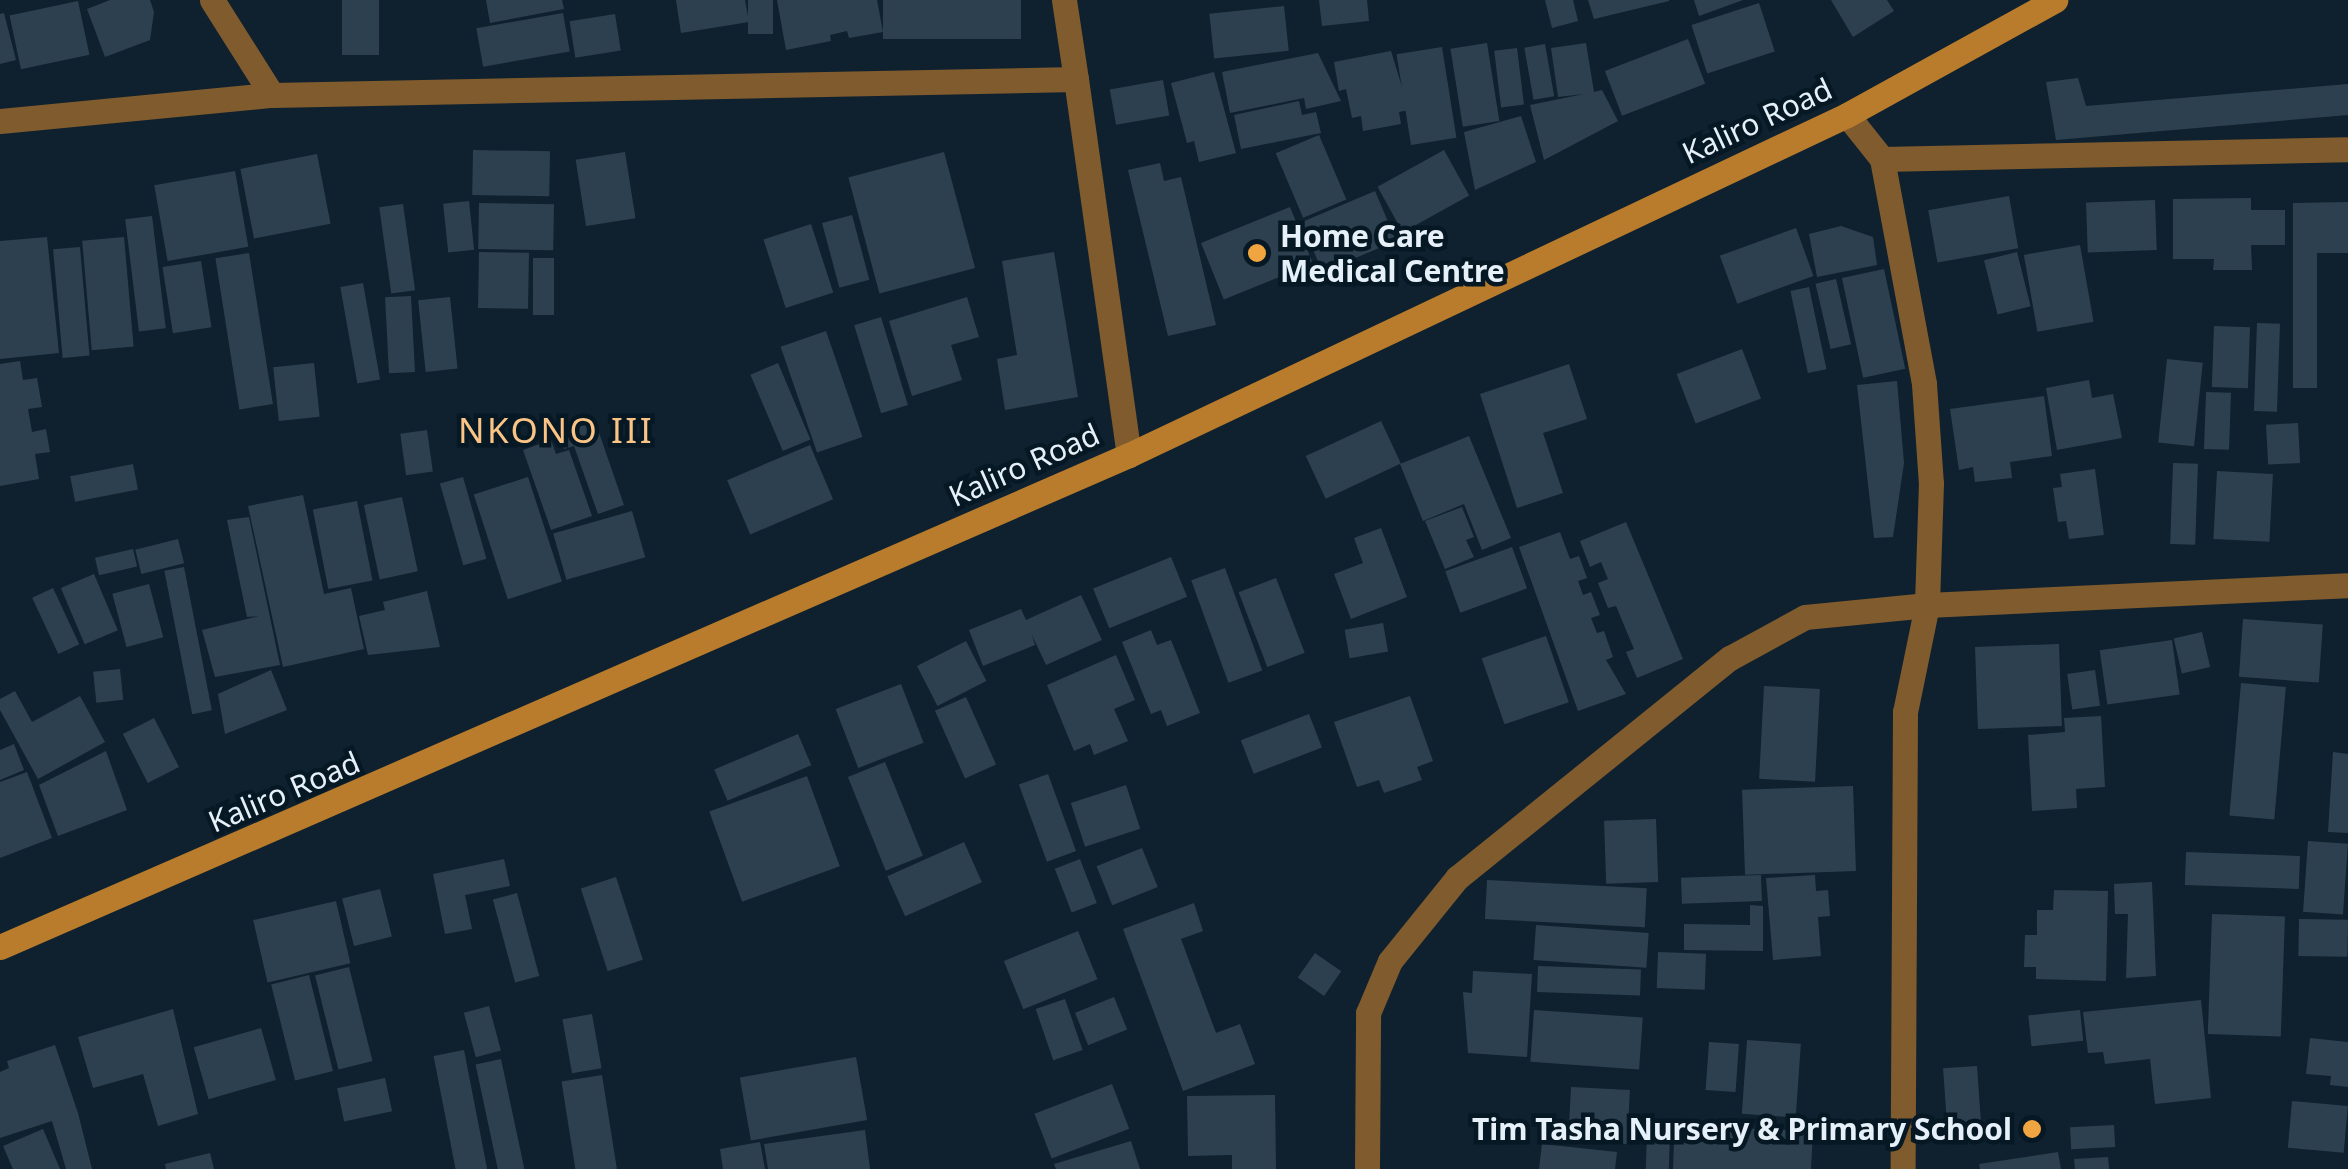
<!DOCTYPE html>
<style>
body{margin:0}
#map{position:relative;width:2348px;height:1169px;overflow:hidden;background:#0f212e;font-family:"Noto Sans",sans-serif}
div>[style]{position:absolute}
.building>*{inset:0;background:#2d404f;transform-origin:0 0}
.minor>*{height:25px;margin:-12.5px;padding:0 12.5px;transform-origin:12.5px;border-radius:12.5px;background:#805b2d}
.secondary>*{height:25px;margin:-12.5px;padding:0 12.5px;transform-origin:12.5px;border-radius:12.5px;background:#b87c2c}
.dots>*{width:28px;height:28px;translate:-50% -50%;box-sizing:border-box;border:5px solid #061824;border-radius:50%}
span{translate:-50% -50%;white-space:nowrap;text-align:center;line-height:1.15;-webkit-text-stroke:9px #061824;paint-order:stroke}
.street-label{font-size:30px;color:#e5f0f9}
.poi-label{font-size:30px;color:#e5f0f9;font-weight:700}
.left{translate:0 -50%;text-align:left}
.right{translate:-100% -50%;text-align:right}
.quarter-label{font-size:35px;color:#f9c485;letter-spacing:2.5px}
</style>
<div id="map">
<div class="building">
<div style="clip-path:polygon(110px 0,150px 0,154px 12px,150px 40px,105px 57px,87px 9px)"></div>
<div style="left:342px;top:0;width:37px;height:55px"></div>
<div style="clip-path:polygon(486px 0,562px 0,564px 9px,490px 23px)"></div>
<div style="clip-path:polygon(676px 0,745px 0,749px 22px,681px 33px)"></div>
<div style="left:748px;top:0;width:25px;height:34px"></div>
<div style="clip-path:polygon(777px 0,877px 0,883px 32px,849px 38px,847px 31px,830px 35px,831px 41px,786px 50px)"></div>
<div style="left:883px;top:0;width:138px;height:39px"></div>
<div style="clip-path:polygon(1319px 0,1367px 0,1369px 21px,1322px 26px)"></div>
<div style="clip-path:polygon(1545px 0,1573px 0,1578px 21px,1552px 28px)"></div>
<div style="clip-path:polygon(1588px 0,1669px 0,1669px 1px,1594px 19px)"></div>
<div style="clip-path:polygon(1694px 0,1743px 0,1699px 16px)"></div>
<div style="clip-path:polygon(1831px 0,1887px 0,1894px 11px,1853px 37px)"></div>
<div style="left:78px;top:1px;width:55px;height:70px;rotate:78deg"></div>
<div style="left:1759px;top:3px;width:51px;height:71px;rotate:72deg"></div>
<div style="left:1284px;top:6px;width:45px;height:75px;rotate:84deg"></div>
<div style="clip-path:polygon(4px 13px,16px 60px,0 64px,0 14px)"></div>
<div style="left:563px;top:13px;width:39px;height:88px;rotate:80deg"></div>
<div style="left:615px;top:14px;width:37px;height:46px;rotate:81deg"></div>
<div style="left:1688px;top:39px;width:48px;height:89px;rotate:69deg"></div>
<div style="left:1487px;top:43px;width:79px;height:37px;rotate:81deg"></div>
<div style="clip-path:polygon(1586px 43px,1594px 92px,1602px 90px,1618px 121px,1544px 160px,1530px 105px,1584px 94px,1558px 97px,1551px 48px)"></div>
<div style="left:1545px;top:44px;width:53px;height:21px;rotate:80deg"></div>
<div style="left:1442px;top:47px;width:92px;height:46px;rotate:81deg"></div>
<div style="left:1517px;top:48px;width:57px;height:23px;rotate:83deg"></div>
<div style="clip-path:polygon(1391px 51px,1409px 110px,1399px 112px,1401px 124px,1363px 131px,1361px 116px,1352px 118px,1346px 89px,1339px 91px,1334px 62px)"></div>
<div style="clip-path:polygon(1318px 53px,1341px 101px,1306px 109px,1304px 98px,1230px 113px,1222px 72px)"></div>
<div style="clip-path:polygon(1214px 72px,1236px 153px,1199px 162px,1194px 141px,1187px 143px,1171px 83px)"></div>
<div style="clip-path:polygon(2078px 78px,2086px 106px,2348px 84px,2348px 115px,2056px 140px,2046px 82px)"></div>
<div style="left:1163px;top:80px;width:36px;height:54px;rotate:80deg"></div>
<div style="clip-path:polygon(1299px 101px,1302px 115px,1316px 112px,1321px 133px,1241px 149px,1234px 115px)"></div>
<div style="clip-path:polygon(1521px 116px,1536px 162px,1475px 190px,1464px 132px)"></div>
<div style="left:1319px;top:135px;width:70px;height:47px;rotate:67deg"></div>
<div style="left:473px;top:150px;width:77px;height:45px;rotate:1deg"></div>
<div style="left:1444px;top:150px;width:52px;height:76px;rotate:61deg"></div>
<div style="left:625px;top:152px;width:67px;height:50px;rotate:81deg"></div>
<div style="left:944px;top:152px;width:120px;height:99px;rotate:75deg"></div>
<div style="left:317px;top:154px;width:71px;height:78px;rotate:79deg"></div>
<div style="clip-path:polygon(1160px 163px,1164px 181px,1181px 177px,1216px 325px,1168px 336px,1128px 170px)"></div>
<div style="left:235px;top:171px;width:77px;height:82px;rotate:80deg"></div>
<div style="left:1375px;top:191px;width:54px;height:80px;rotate:67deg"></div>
<div style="left:2009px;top:196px;width:53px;height:82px;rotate:80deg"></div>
<div style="clip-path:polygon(2251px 198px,2251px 210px,2285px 210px,2285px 245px,2251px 245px,2252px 270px,2213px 270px,2214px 259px,2173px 259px,2173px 199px)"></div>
<div style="left:2155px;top:200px;width:50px;height:69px;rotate:88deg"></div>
<div style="left:469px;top:201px;width:49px;height:26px;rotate:84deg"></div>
<div style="clip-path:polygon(2348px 202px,2348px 253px,2317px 253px,2317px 388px,2293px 388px,2293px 203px)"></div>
<div style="left:479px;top:203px;width:75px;height:46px;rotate:1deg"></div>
<div style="left:403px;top:204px;width:87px;height:24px;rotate:82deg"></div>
<div style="left:1290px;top:207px;width:61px;height:96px;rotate:68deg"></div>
<div style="left:852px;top:215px;width:67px;height:31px;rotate:75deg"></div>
<div style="left:152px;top:216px;width:113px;height:27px;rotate:83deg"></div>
<div style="left:811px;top:224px;width:72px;height:50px;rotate:72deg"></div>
<div style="clip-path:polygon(1841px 226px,1873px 237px,1877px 265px,1817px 277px,1809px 234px)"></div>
<div style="left:1796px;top:228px;width:51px;height:81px;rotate:70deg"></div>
<div style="clip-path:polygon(47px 237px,59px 353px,0 359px,0 241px)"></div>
<div style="left:124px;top:237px;width:110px;height:42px;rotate:85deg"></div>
<div style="left:2080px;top:245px;width:78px;height:57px;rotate:80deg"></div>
<div style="left:80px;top:247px;width:109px;height:27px;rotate:85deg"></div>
<div style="left:479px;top:252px;width:50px;height:56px;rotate:1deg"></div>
<div style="clip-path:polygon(1054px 252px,1078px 397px,1005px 410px,997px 359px,1017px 355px,1002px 261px)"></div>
<div style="left:2017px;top:252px;width:56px;height:34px;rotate:76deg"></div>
<div style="left:249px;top:253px;width:153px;height:34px;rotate:81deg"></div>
<div style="left:533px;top:258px;width:21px;height:57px"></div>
<div style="left:201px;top:261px;width:67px;height:39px;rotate:81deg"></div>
<div style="left:1884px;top:269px;width:102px;height:43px;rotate:78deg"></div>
<div style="left:1836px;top:279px;width:67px;height:21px;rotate:77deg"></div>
<div style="left:363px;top:283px;width:98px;height:23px;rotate:80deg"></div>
<div style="left:1809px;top:287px;width:84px;height:19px;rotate:78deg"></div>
<div style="left:411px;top:296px;width:76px;height:26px;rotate:87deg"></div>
<div style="left:450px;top:297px;width:72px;height:32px;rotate:84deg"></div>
<div style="clip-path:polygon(967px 297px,979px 337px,951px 345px,962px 380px,912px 396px,889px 321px)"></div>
<div style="left:881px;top:317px;width:92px;height:28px;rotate:73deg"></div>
<div style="left:2257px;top:323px;width:23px;height:88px;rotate:2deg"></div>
<div style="left:2214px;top:326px;width:36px;height:61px;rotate:2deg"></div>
<div style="left:826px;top:331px;width:112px;height:48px;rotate:71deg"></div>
<div style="left:1742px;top:349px;width:53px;height:70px;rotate:69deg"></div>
<div style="left:2167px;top:359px;width:36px;height:84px;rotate:6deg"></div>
<div style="clip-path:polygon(20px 361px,23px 380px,37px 378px,42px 407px,28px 409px,32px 432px,46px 429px,50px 452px,35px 454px,39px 479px,0 486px,0 364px)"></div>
<div style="left:314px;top:363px;width:54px;height:41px;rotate:84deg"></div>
<div style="left:778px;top:363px;width:83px;height:30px;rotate:67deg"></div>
<div style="clip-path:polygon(1569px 364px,1587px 419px,1543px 433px,1563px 493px,1517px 508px,1480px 394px)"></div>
<div style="clip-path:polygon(2089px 380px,2092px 398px,2113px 394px,2122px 438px,2057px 450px,2046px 388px)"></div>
<div style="clip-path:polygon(1897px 381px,1904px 463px,1893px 537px,1874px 538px,1857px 385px)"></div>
<div style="left:2206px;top:392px;width:25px;height:57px;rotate:2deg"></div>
<div style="clip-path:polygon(2044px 396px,2052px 456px,2010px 462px,2012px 478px,1975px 482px,1973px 467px,1959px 470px,1950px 409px)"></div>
<div style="clip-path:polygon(595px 421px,624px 505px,598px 514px,574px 446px,564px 449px,559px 434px)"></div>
<div style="left:1381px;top:421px;width:47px;height:83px;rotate:65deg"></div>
<div style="left:2298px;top:423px;width:40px;height:32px;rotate:87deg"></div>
<div style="left:427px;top:430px;width:42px;height:27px;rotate:82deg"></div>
<div style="clip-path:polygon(1469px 436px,1511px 538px,1482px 550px,1464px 504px,1423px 521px,1400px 464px)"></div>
<div style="clip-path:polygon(551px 440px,556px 454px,569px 450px,592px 516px,551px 530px,523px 450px)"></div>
<div style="left:810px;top:445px;width:59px;height:90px;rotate:67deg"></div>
<div style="left:2173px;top:463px;width:25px;height:81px;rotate:2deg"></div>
<div style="left:133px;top:464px;width:26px;height:64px;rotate:79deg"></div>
<div style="clip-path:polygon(2095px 469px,2104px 535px,2069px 539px,2066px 521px,2058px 522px,2053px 488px,2062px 487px,2060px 474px)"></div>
<div style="left:2217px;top:471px;width:56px;height:68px;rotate:3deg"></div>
<div style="left:463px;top:477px;width:85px;height:24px;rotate:74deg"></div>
<div style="left:528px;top:477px;width:110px;height:57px;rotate:72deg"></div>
<div style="clip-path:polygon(303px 495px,324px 594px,351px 588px,364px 649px,283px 667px,248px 506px)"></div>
<div style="left:402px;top:497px;width:76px;height:39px;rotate:78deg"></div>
<div style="left:357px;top:501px;width:81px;height:45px;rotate:79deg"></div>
<div style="clip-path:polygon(1462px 507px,1474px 537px,1466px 540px,1474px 557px,1445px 569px,1425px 521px)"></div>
<div style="left:632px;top:511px;width:48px;height:82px;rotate:74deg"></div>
<div style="clip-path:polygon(249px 517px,280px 665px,215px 677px,202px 630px,259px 616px,247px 617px,227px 520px)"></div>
<div style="clip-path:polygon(1626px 522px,1683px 659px,1637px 678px,1626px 652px,1634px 649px,1616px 606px,1608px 608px,1598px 583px,1608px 579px,1601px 562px,1590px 567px,1580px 541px)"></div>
<div style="clip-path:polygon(1381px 528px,1407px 597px,1351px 619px,1334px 574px,1363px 563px,1354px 538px)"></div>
<div style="clip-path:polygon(1560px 532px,1570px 559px,1579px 556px,1587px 578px,1578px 581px,1583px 595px,1591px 592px,1600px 615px,1591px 618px,1597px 633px,1604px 631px,1613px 657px,1606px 660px,1626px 694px,1578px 711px,1519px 547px)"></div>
<div style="left:178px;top:539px;width:25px;height:44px;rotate:76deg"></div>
<div style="left:1512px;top:547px;width:44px;height:71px;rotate:70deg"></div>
<div style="left:133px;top:549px;width:18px;height:39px;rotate:77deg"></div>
<div style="left:1171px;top:557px;width:43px;height:84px;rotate:68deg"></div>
<div style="left:184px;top:567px;width:146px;height:20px;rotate:79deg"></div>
<div style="left:1225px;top:568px;width:109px;height:36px;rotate:70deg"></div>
<div style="left:94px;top:574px;width:61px;height:36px;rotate:67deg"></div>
<div style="left:1276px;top:578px;width:80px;height:40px;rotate:69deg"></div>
<div style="left:149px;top:584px;width:55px;height:38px;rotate:75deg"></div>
<div style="left:53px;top:588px;width:62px;height:23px;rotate:65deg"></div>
<div style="clip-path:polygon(427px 591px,440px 647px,368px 655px,359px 616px,385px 610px,383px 602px)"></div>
<div style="clip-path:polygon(1081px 595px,1102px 640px,1046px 665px,1032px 635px,1035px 645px,983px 666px,969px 630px,1021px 609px,1026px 620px)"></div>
<div style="left:2243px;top:619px;width:80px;height:58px;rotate:4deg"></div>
<div style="left:1383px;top:623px;width:29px;height:39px;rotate:80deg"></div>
<div style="clip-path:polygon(1151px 630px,1157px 645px,1171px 640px,1200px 713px,1167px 726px,1161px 710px,1151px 714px,1122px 642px)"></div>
<div style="left:2202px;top:632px;width:36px;height:29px;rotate:77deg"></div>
<div style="left:1546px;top:636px;width:70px;height:68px;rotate:71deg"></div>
<div style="left:2172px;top:640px;width:55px;height:73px;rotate:82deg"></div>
<div style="left:966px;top:641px;width:45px;height:55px;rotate:63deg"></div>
<div style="left:2059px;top:644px;width:82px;height:84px;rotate:88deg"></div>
<div style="clip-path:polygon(1116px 655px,1135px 700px,1114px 709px,1128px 741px,1094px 755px,1090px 744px,1074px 751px,1047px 685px)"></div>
<div style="left:120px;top:669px;width:31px;height:27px;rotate:84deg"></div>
<div style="clip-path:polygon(271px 670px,287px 710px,225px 734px,218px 694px)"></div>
<div style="left:2095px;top:670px;width:36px;height:28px;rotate:82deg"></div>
<div style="left:2241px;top:683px;width:45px;height:133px;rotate:5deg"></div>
<div style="left:901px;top:684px;width:63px;height:70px;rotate:69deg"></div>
<div style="left:1764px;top:686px;width:56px;height:93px;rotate:3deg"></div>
<div style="clip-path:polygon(15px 691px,32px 722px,80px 696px,105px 742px,38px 779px,0 710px,0 699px)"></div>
<div style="clip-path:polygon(1410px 696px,1433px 761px,1417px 767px,1422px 780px,1384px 793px,1379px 780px,1357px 787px,1334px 722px)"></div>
<div style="left:966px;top:697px;width:74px;height:34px;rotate:66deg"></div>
<div style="left:1309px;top:714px;width:36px;height:73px;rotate:69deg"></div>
<div style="clip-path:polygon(2101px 716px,2105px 787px,2076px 789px,2077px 808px,2032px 811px,2028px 735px,2065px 732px,2064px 718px)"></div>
<div style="left:154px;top:718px;width:55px;height:35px;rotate:63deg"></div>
<div style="left:798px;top:734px;width:34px;height:91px;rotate:67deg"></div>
<div style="clip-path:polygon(14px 744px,24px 770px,0 780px,0 750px)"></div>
<div style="clip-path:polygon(106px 751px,127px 810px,58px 836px,39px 785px)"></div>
<div style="clip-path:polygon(2333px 752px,2348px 754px,2348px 833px,2328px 832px)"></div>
<div style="left:885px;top:762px;width:101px;height:40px;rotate:68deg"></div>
<div style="clip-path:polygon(27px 772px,52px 838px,0 858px,0 782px)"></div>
<div style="left:1048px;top:774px;width:82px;height:31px;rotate:70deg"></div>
<div style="left:807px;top:776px;width:96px;height:104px;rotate:70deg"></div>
<div style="left:1126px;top:785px;width:46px;height:58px;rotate:72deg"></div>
<div style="left:1853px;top:786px;width:85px;height:111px;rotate:88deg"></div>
<div style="left:1656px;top:819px;width:63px;height:52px;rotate:88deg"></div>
<div style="left:2308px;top:841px;width:40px;height:71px;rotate:4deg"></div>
<div style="left:964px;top:842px;width:44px;height:84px;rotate:66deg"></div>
<div style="left:1142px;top:848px;width:42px;height:49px;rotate:68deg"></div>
<div style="left:2186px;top:852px;width:114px;height:33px;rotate:2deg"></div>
<div style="clip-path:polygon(504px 859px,510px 886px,465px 895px,472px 929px,445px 934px,433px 874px)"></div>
<div style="left:1080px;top:859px;width:47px;height:27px;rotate:69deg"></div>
<div style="left:1761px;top:875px;width:26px;height:80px;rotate:88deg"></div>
<div style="clip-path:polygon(1815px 875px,1816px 891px,1828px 890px,1830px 916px,1818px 917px,1821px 956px,1773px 960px,1766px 878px)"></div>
<div style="left:616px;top:877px;width:87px;height:37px;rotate:72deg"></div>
<div style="left:1487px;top:880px;width:160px;height:39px;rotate:3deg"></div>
<div style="clip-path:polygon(2152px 882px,2156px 976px,2126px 978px,2128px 914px,2115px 914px,2114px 884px)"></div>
<div style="left:380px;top:889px;width:49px;height:39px;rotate:76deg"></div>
<div style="clip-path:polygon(2054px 890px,2108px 891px,2106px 981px,2036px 979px,2036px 967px,2024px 967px,2025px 935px,2037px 935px,2037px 910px,2053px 910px)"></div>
<div style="left:517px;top:893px;width:86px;height:25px;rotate:75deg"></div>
<div style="left:336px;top:901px;width:64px;height:85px;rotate:77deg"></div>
<div style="clip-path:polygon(1194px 903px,1203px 931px,1181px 939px,1216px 1033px,1240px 1024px,1255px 1064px,1183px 1091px,1123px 929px)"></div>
<div style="clip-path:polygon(1750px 905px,1763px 906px,1763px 951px,1684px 950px,1684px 924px,1750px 925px)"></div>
<div style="left:2212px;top:914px;width:73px;height:120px;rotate:2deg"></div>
<div style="left:2299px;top:919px;width:49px;height:37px;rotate:1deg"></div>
<div style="left:1536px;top:925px;width:113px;height:35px;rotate:4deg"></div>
<div style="left:1078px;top:931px;width:52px;height:80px;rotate:68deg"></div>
<div style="left:1658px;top:952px;width:48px;height:36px;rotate:2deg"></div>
<div style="left:1315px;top:953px;width:32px;height:30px;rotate:35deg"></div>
<div style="left:1538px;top:966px;width:103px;height:26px;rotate:2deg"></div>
<div style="left:349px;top:967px;width:97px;height:35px;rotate:76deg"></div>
<div style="clip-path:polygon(1473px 971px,1532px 974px,1527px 1057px,1468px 1053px,1463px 992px,1472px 993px)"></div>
<div style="left:309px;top:975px;width:99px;height:39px;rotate:76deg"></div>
<div style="left:1114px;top:997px;width:35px;height:42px;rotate:68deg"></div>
<div style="left:1065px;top:999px;width:54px;height:31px;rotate:71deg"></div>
<div style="clip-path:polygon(2201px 1000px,2211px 1098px,2155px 1104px,2150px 1059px,2105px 1064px,2103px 1052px,2088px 1053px,2083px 1012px)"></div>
<div style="left:489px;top:1006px;width:46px;height:26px;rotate:75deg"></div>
<div style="clip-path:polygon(173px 1009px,198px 1114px,158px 1126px,143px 1074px,93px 1088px,78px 1037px)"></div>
<div style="left:1534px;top:1010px;width:109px;height:52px;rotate:4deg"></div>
<div style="left:2080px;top:1010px;width:31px;height:52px;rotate:84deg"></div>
<div style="left:592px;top:1014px;width:55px;height:30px;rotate:80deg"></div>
<div style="left:261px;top:1028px;width:54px;height:70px;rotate:74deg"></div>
<div style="clip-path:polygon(2310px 1038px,2348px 1042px,2348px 1087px,2330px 1085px,2331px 1076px,2306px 1074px)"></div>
<div style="left:1747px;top:1040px;width:54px;height:74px;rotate:4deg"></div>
<div style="left:1709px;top:1042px;width:30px;height:48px;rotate:4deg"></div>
<div style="clip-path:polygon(55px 1045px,78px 1113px,92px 1169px,66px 1169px,52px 1121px,0 1138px,0 1072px,9px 1068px,7px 1061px)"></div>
<div style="left:464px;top:1050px;width:121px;height:31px;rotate:79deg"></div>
<div style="left:856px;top:1057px;width:64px;height:118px;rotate:80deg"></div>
<div style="left:501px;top:1059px;width:112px;height:26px;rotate:78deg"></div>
<div style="left:1977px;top:1066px;width:76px;height:34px;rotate:86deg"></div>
<div style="left:602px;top:1075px;width:95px;height:41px;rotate:81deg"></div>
<div style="left:385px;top:1078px;width:34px;height:49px;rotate:78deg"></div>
<div style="left:1112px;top:1084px;width:48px;height:83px;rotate:69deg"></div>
<div style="left:1571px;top:1087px;width:59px;height:54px;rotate:3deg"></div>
<div style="clip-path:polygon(1275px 1095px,1276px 1169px,1232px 1169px,1232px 1155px,1188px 1156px,1187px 1096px)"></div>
<div style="left:2292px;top:1101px;width:56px;height:47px;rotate:5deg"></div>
<div style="left:2114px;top:1125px;width:22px;height:44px;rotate:87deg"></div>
<div style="clip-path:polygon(1702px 1127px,1813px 1131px,1811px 1169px,1673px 1169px,1674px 1141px,1702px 1142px)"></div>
<div style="clip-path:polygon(43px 1129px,60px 1169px,13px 1169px,3px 1146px)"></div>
<div style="clip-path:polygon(865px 1130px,870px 1169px,768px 1169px,764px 1144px)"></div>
<div style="left:1647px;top:1134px;width:23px;height:35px;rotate:2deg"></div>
<div style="clip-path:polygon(1131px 1141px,1140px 1169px,1056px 1169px,1054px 1164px)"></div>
<div style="clip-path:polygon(760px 1142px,765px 1169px,723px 1169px,720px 1149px)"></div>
<div style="clip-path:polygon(1542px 1144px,1617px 1152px,1615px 1169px,1539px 1169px)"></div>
<div style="clip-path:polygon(2058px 1152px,2061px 1169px,1980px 1169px,1979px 1164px)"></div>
<div style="clip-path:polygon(210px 1153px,214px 1169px,166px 1169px,165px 1164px)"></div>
<div style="clip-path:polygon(2108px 1157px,2109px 1169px,2075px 1169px,2074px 1159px)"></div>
</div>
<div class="minor">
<div style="left:212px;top:0;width:112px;rotate:57.7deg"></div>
<div style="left:1064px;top:0;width:80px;rotate:81.4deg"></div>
<div style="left:1847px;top:115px;width:56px;rotate:51.5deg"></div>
<div style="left:1882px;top:159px;width:229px;rotate:79.4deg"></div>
<div style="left:1924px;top:384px;width:99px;rotate:86deg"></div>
<div style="left:1931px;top:483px;width:122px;rotate:91.9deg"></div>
<div style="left:1927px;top:605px;width:109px;rotate:101.6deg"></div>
<div style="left:1905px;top:712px;width:457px;rotate:90.3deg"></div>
<div style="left:0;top:121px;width:273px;rotate:-5.5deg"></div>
<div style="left:272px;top:95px;width:804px;rotate:-1.14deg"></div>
<div style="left:1076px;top:79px;width:380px;rotate:82deg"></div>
<div style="left:1882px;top:159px;width:466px;rotate:-1.2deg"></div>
<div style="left:1367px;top:1169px;width:156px;rotate:-89.6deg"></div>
<div style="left:1368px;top:1013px;width:56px;rotate:-67.1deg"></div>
<div style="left:1390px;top:961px;width:107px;rotate:-51.1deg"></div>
<div style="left:1457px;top:878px;width:351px;rotate:-38.9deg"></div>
<div style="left:1730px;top:658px;width:85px;rotate:-28.7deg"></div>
<div style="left:1805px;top:617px;width:123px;rotate:-5.6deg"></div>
<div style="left:1927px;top:605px;width:421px;rotate:-2.7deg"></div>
</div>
<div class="secondary">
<div style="left:0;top:947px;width:1232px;rotate:-23.55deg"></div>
<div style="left:1129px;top:455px;width:794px;rotate:-25.34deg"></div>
<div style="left:1847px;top:115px;width:238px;rotate:-28.9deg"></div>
</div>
<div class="dots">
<div style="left:1257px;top:253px;background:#f1a540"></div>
<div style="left:2032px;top:1129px;background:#f1a540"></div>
</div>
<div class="street-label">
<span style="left:1757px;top:121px;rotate:-25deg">Kaliro Road</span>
<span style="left:1024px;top:465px;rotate:-24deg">Kaliro Road</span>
<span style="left:284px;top:792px;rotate:-23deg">Kaliro Road</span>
</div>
<div class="poi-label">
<span class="left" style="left:1280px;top:253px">Home Care<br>Medical Centre</span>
<span class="right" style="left:2012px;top:1129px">Tim Tasha Nursery &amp; Primary School</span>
</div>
<div class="quarter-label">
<span style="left:556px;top:430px">NKONO III</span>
</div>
</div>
